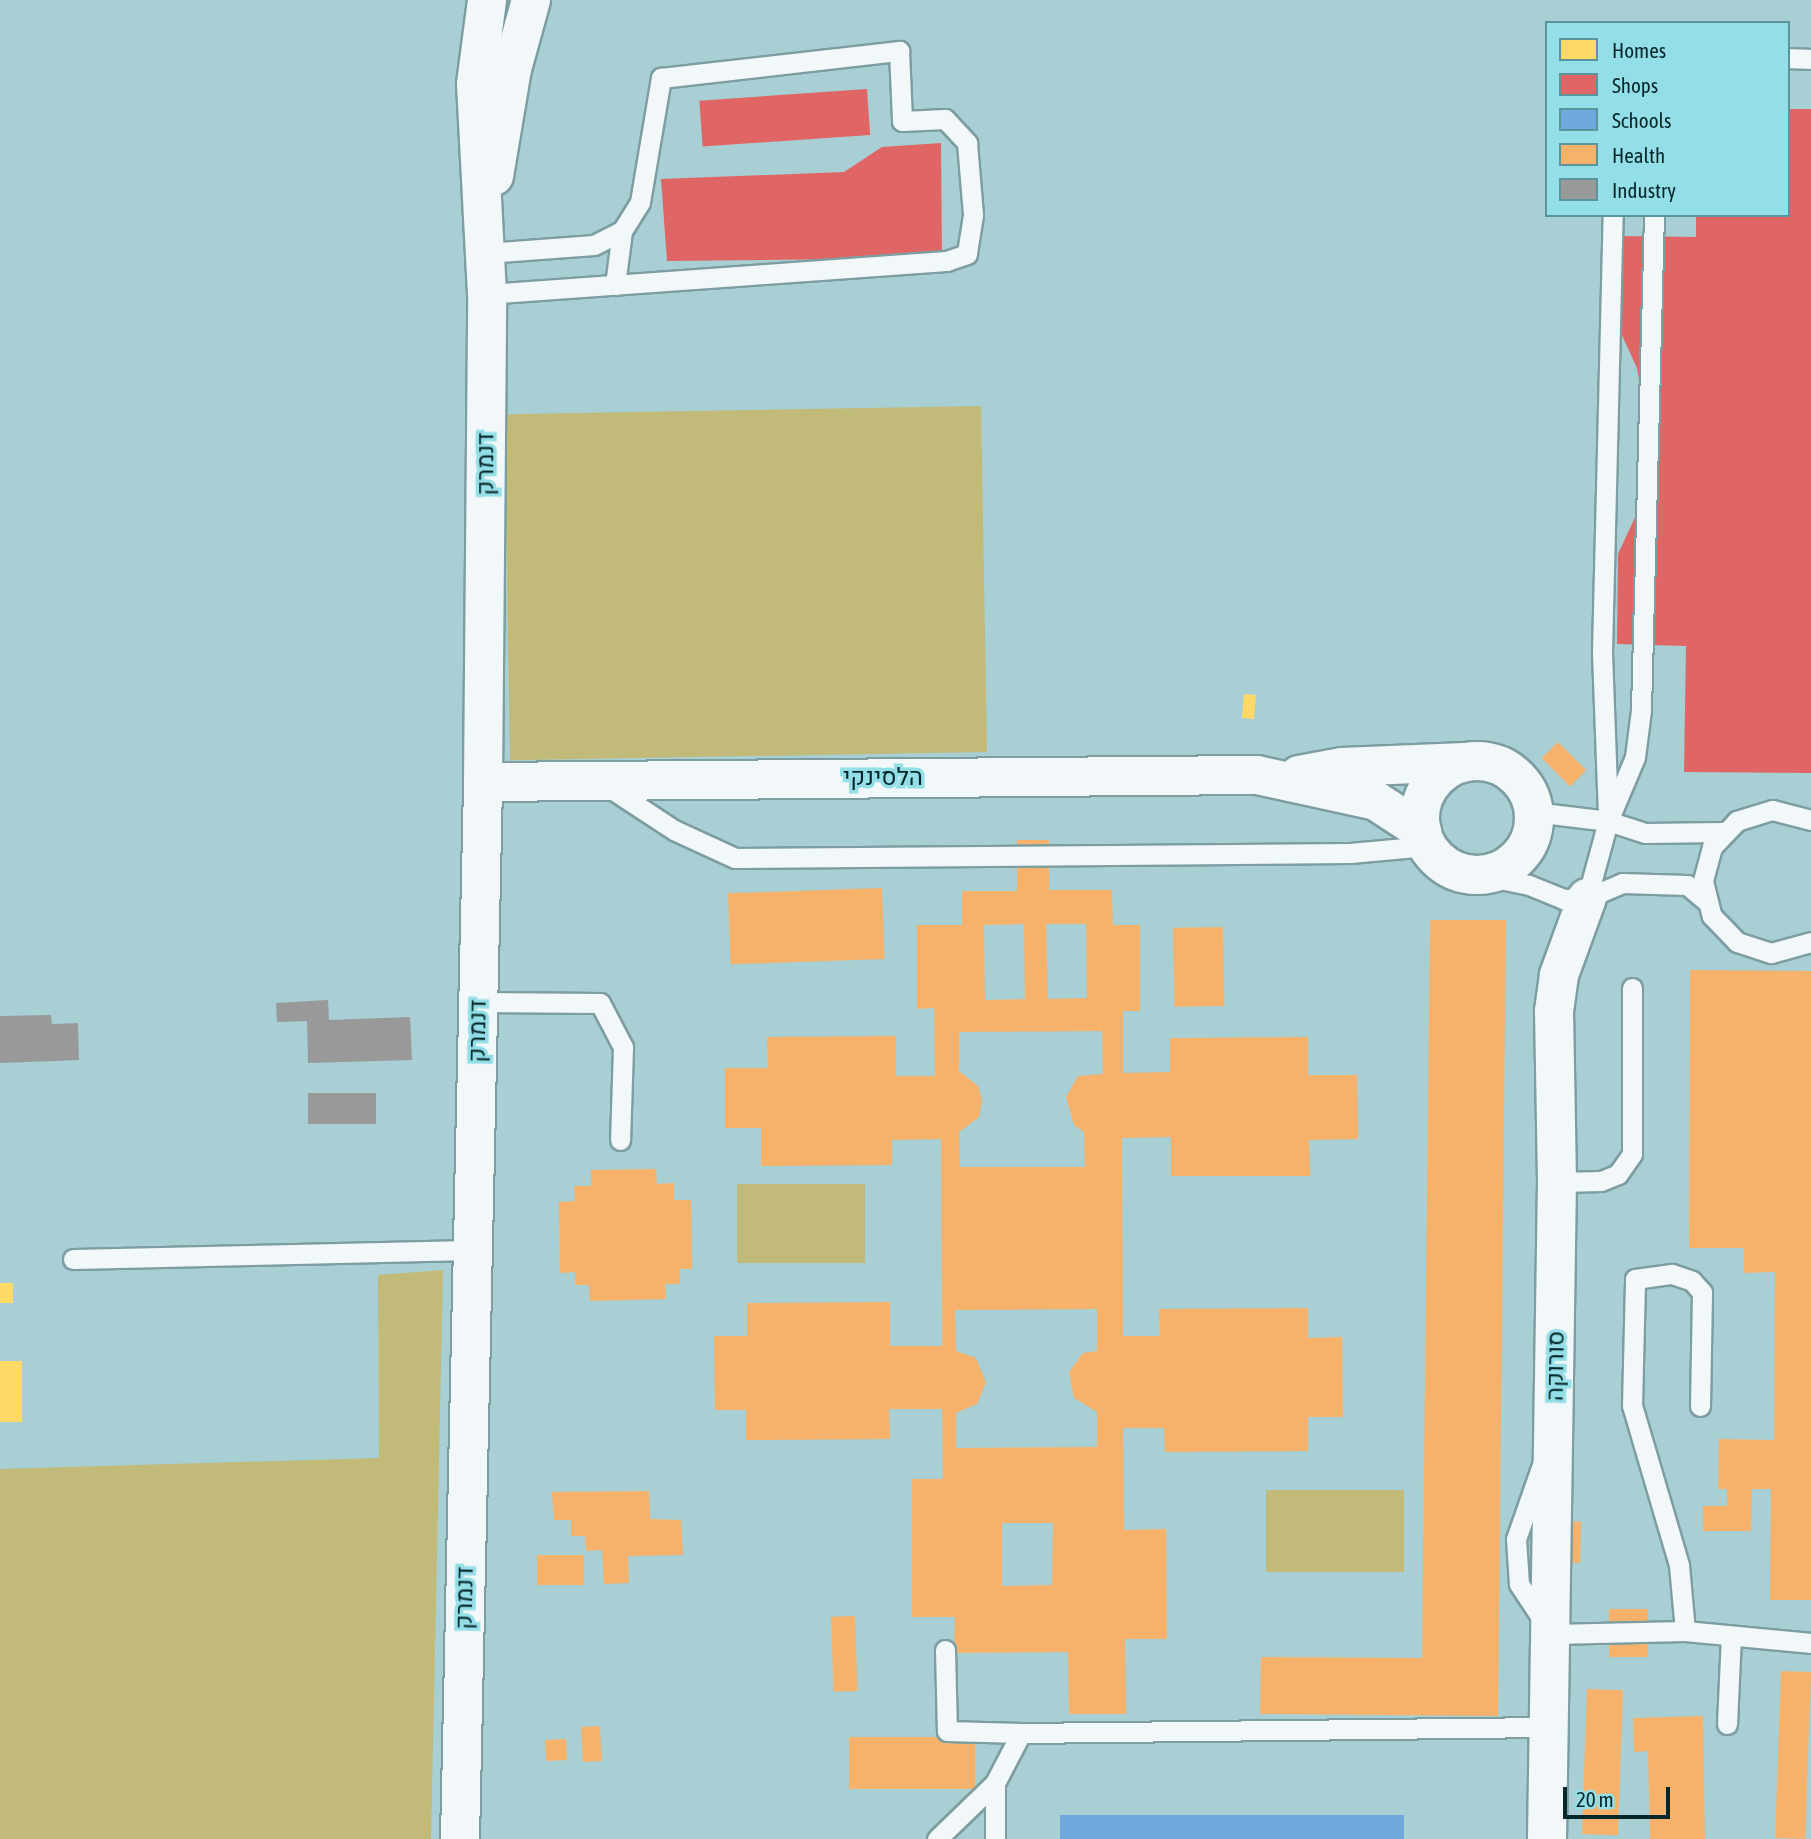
<!DOCTYPE html>
<meta charset="utf-8">
<style>
body{margin:0}
#map{position:relative;width:1811px;height:1839px;overflow:hidden;background:#a7cfd4;font-family:"Asap Condensed",Heebo,sans-serif}
div>[style]{position:absolute}
.green>*{inset:0;background:#c2ba79;transform-origin:0 0}
.homes>*{inset:0;background:#ffd966;transform-origin:0 0}
.shops>*{inset:0;background:#e06666;transform-origin:0 0}
.schools>*{inset:0;background:#6fa8dc;transform-origin:0 0}
.health>*{inset:0;background:#f6b26b;transform-origin:0 0}
.industry>*{inset:0;background:#999;transform-origin:0 0}
.roads{filter:drop-shadow(2px 0 #7d9da1) drop-shadow(-2px 0 #7d9da1) drop-shadow(0 2px #7d9da1) drop-shadow(0 -2px #7d9da1)}
.service>*{height:19px;margin:-9.5px;padding:0 9.5px;transform-origin:9.5px;border-radius:9.5px;background:#f2f8f9}
.minor>*{height:38px;margin:-19px;padding:0 19px;transform-origin:19px;border-radius:19px;background:#f2f8f9}
.minor>.ring{margin:-19px;padding:0;box-sizing:content-box;background:none;border:38px solid #f2f8f9;border-radius:50%}
span{translate:-50% -50%;white-space:nowrap;text-align:center;line-height:1.15;-webkit-text-stroke:7px #94dee7;paint-order:stroke}
.street-label{font-size:24px;color:#06272a}
.legend{position:absolute;left:1545px;top:21px;width:245px;height:196px;box-sizing:border-box;background:#94dee7;border:2px solid #5b959b;margin:0;padding:9px 12px;list-style:none;font-size:21px;color:#06272a}
.legend li{display:flex;align-items:center;gap:14px;height:35px}
.legend b{width:35px;border:2px solid #5b959b}
.scale{position:absolute;left:1563px;top:1787px;width:107px;height:32px;box-sizing:border-box;border:4px solid #06272a;border-top:0;padding-left:9px;font-size:21px;line-height:24px;white-space:nowrap;color:#06272a;-webkit-text-stroke:5px #94dee7;paint-order:stroke}
</style>
<div id="map">
<div class="green">
<div style="left:981px;top:406px;width:346px;height:477px;rotate:89deg"></div>
<div style="left:737px;top:1184px;width:128px;height:79px"></div>
<div style="clip-path:polygon(443px 1270px,431px 1839px,0 1839px,0 1469px,379px 1458px,378px 1275px)"></div>
<div style="left:1404px;top:1490px;width:82px;height:138px;rotate:90deg"></div>
</div>
<div class="homes">
<div style="left:1244px;top:694px;width:12px;height:24px;rotate:5deg"></div>
<div style="left:13px;top:1283px;width:20px;height:13px;rotate:90deg"></div>
<div style="left:22px;top:1361px;width:61px;height:22px;rotate:90deg"></div>
</div>
<div class="shops">
<div style="left:867px;top:89px;width:46px;height:168px;rotate:86deg"></div>
<div style="clip-path:polygon(1788px 109px,1811px 109px,1811px 773px,1684px 772px,1686px 646px,1617px 644px,1618px 554px,1637px 513px,1643px 404px,1637px 368px,1620px 331px,1621px 236px,1696px 237px,1696px 215px,1788px 215px)"></div>
<div style="clip-path:polygon(941px 143px,942px 258px,667px 261px,661px 179px,844px 172px,882px 147px)"></div>
</div>
<div class="schools">
<div style="left:1060px;top:1815px;width:344px;height:24px"></div>
</div>
<div class="health">
<div style="left:1558px;top:742px;width:40px;height:23px;rotate:45deg"></div>
<div style="clip-path:polygon(evenodd,1017px 840px,1049px 840px,1049px 890px,1112px 890px,1113px 925px,1140px 925px,1140px 1011px,1123px 1011px,1123px 1073px,1170px 1072px,1170px 1038px,1308px 1037px,1308px 1075px,1357px 1075px,1358px 1139px,1309px 1140px,1310px 1176px,1171px 1176px,1171px 1137px,1122px 1138px,1123px 1336px,1160px 1336px,1159px 1309px,1308px 1308px,1308px 1338px,1342px 1337px,1343px 1417px,1308px 1417px,1308px 1451px,1165px 1452px,1164px 1428px,1123px 1428px,1124px 1530px,1166px 1529px,1167px 1639px,1125px 1639px,1126px 1714px,1069px 1714px,1068px 1652px,954px 1653px,955px 1617px,912px 1617px,912px 1479px,943px 1479px,942px 1409px,889px 1409px,890px 1439px,746px 1440px,746px 1410px,715px 1410px,714px 1336px,747px 1336px,747px 1303px,890px 1302px,890px 1346px,942px 1346px,941px 1139px,892px 1140px,892px 1165px,761px 1166px,761px 1128px,725px 1128px,725px 1068px,768px 1068px,767px 1037px,896px 1036px,896px 1076px,935px 1076px,934px 1008px,917px 1009px,917px 925px,962px 925px,962px 891px,1017px 891px,1017px 840px,1024px 924px,1025px 999px,985px 1000px,984px 925px,1024px 924px,1017px 840px,1046px 924px,1086px 924px,1087px 998px,1048px 999px,1046px 924px,1017px 840px,1102px 1031px,1103px 1074px,1078px 1076px,1066px 1097px,1074px 1125px,1084px 1132px,1085px 1167px,960px 1167px,959px 1132px,979px 1117px,982px 1101px,978px 1086px,959px 1071px,959px 1032px,1102px 1031px,1017px 840px,1097px 1309px,1097px 1351px,1083px 1353px,1069px 1372px,1074px 1398px,1097px 1412px,1097px 1447px,956px 1448px,956px 1413px,977px 1404px,986px 1383px,976px 1358px,956px 1351px,955px 1310px,1097px 1309px,1017px 840px,1002px 1523px,1053px 1523px,1052px 1585px,1002px 1586px,1002px 1523px)"></div>
<div style="left:882px;top:888px;width:71px;height:154px;rotate:88deg"></div>
<div style="clip-path:polygon(1430px 920px,1506px 920px,1498px 1716px,1260px 1714px,1261px 1657px,1422px 1658px)"></div>
<div style="left:1223px;top:927px;width:79px;height:50px;rotate:89deg"></div>
<div style="clip-path:polygon(1690px 970px,1811px 971px,1811px 1600px,1770px 1600px,1771px 1489px,1752px 1489px,1751px 1531px,1703px 1531px,1703px 1506px,1727px 1506px,1727px 1489px,1718px 1489px,1719px 1439px,1774px 1440px,1775px 1272px,1744px 1273px,1744px 1248px,1689px 1248px)"></div>
<div style="clip-path:polygon(656px 1169px,657px 1184px,674px 1183px,674px 1200px,691px 1200px,692px 1269px,680px 1269px,680px 1284px,665px 1284px,666px 1299px,590px 1301px,589px 1285px,575px 1285px,575px 1272px,560px 1273px,559px 1202px,575px 1201px,574px 1186px,591px 1186px,591px 1170px)"></div>
<div style="clip-path:polygon(649px 1491px,650px 1519px,681px 1520px,683px 1555px,628px 1556px,629px 1583px,604px 1584px,602px 1550px,586px 1551px,585px 1536px,571px 1536px,571px 1520px,554px 1520px,552px 1492px)"></div>
<div style="left:1531px;top:1521px;width:50px;height:41px;rotate:1deg"></div>
<div style="left:537px;top:1555px;width:47px;height:30px"></div>
<div style="left:1609px;top:1609px;width:39px;height:48px"></div>
<div style="left:855px;top:1616px;width:75px;height:24px;rotate:88deg"></div>
<div style="left:1781px;top:1671px;width:30px;height:167px;rotate:2deg"></div>
<div style="left:1587px;top:1689px;width:36px;height:145px;rotate:2deg"></div>
<div style="clip-path:polygon(1703px 1716px,1705px 1839px,1650px 1839px,1648px 1751px,1634px 1752px,1633px 1718px)"></div>
<div style="left:600px;top:1726px;width:35px;height:19px;rotate:87deg"></div>
<div style="left:849px;top:1737px;width:126px;height:52px"></div>
<div style="left:566px;top:1739px;width:21px;height:21px;rotate:87deg"></div>
</div>
<div class="industry">
<div style="clip-path:polygon(328px 1000px,329px 1020px,410px 1017px,412px 1060px,308px 1063px,307px 1021px,277px 1022px,276px 1003px)"></div>
<div style="clip-path:polygon(51px 1015px,52px 1024px,78px 1023px,79px 1060px,0 1063px,0 1016px)"></div>
<div style="left:308px;top:1093px;width:68px;height:31px"></div>
</div>
<div class="roads">
<div class="service">
<div style="left:1788px;top:58px;width:23px;rotate:2deg"></div>
<div style="left:486px;top:253px;width:108px;rotate:-4.2deg"></div>
<div style="left:594px;top:245px;width:31px;rotate:-27deg"></div>
<div style="left:622px;top:231px;width:34px;rotate:-58deg"></div>
<div style="left:640px;top:202px;width:126px;rotate:-80.4deg"></div>
<div style="left:661px;top:78px;width:240px;rotate:-6.5deg"></div>
<div style="left:899px;top:51px;width:70px;rotate:87.5deg"></div>
<div style="left:902px;top:121px;width:43px;rotate:-2.7deg"></div>
<div style="left:945px;top:119px;width:33px;rotate:47deg"></div>
<div style="left:967px;top:143px;width:72px;rotate:85.2deg"></div>
<div style="left:973px;top:215px;width:39px;rotate:99deg"></div>
<div style="left:967px;top:254px;width:21px;rotate:161deg"></div>
<div style="left:947px;top:261px;width:461px;rotate:175.9deg"></div>
<div style="left:615px;top:285px;width:54px;rotate:-82.6deg"></div>
<div style="left:607px;top:786px;width:80px;rotate:33.3deg"></div>
<div style="left:674px;top:830px;width:67px;rotate:24.7deg"></div>
<div style="left:735px;top:858px;width:615px;rotate:-0.47deg"></div>
<div style="left:1350px;top:853px;width:77px;rotate:-5.2deg"></div>
<div style="left:1534px;top:812px;width:75px;rotate:6.9deg"></div>
<div style="left:1608px;top:821px;width:39px;rotate:18deg"></div>
<div style="left:1645px;top:833px;width:78px;rotate:-0.7deg"></div>
<div style="left:1608px;top:816px;width:164px;rotate:-92.1deg"></div>
<div style="left:1602px;top:652px;width:437px;rotate:-88.6deg"></div>
<div style="left:1811px;top:820px;width:40px;rotate:-165.6deg"></div>
<div style="left:1772px;top:810px;width:37px;rotate:163deg"></div>
<div style="left:1737px;top:821px;width:36px;rotate:134deg"></div>
<div style="left:1712px;top:847px;width:35px;rotate:105deg"></div>
<div style="left:1703px;top:881px;width:36px;rotate:76deg"></div>
<div style="left:1712px;top:916px;width:36px;rotate:46deg"></div>
<div style="left:1737px;top:942px;width:36px;rotate:18deg"></div>
<div style="left:1771px;top:953px;width:41px;rotate:-15.4deg"></div>
<div style="left:1480px;top:875px;width:50px;rotate:11.5deg"></div>
<div style="left:1529px;top:885px;width:37px;rotate:22deg"></div>
<div style="left:1563px;top:899px;width:24px;rotate:-2deg"></div>
<div style="left:1587px;top:898px;width:38px;rotate:-23deg"></div>
<div style="left:1622px;top:883px;width:65px;rotate:1.8deg"></div>
<div style="left:1687px;top:885px;width:23px;rotate:40deg"></div>
<div style="left:1587px;top:898px;width:80px;rotate:-74.7deg"></div>
<div style="left:1608px;top:821px;width:69px;rotate:-67.1deg"></div>
<div style="left:1635px;top:757px;width:47px;rotate:-82.7deg"></div>
<div style="left:1641px;top:710px;width:495px;rotate:-88.5deg"></div>
<div style="left:478px;top:1002px;width:122px;rotate:0.5deg"></div>
<div style="left:600px;top:1003px;width:50px;rotate:62.4deg"></div>
<div style="left:623px;top:1047px;width:93px;rotate:91.8deg"></div>
<div style="left:1557px;top:1182px;width:44px;rotate:-1.3deg"></div>
<div style="left:1601px;top:1181px;width:18px;rotate:-22deg"></div>
<div style="left:1618px;top:1174px;width:24px;rotate:-55deg"></div>
<div style="left:1632px;top:1154px;width:166px;rotate:-90deg"></div>
<div style="left:73px;top:1259px;width:398px;rotate:-1.3deg"></div>
<div style="left:1543px;top:1462px;width:82px;rotate:109.3deg"></div>
<div style="left:1516px;top:1539px;width:45px;rotate:86.2deg"></div>
<div style="left:1519px;top:1584px;width:60px;rotate:56.6deg"></div>
<div style="left:1552px;top:1634px;width:133px;rotate:-1.3deg"></div>
<div style="left:1685px;top:1631px;width:127px;rotate:5.4deg"></div>
<div style="left:1685px;top:1631px;width:66px;rotate:-95.2deg"></div>
<div style="left:1679px;top:1565px;width:167px;rotate:-106.4deg"></div>
<div style="left:1632px;top:1405px;width:126px;rotate:-88.6deg"></div>
<div style="left:1635px;top:1279px;width:37px;rotate:-8deg"></div>
<div style="left:1672px;top:1274px;width:21px;rotate:19deg"></div>
<div style="left:1692px;top:1281px;width:15px;rotate:48deg"></div>
<div style="left:1702px;top:1292px;width:114px;rotate:91deg"></div>
<div style="left:945px;top:1650px;width:81px;rotate:88.6deg"></div>
<div style="left:947px;top:1731px;width:74px;rotate:1.5deg"></div>
<div style="left:1727px;top:1724px;width:88px;rotate:-87.4deg"></div>
<div style="left:937px;top:1839px;width:81px;rotate:-44deg"></div>
<div style="left:995px;top:1839px;width:56px;rotate:-90deg"></div>
<div style="left:995px;top:1783px;width:56px;rotate:-62.5deg"></div>
<div style="left:1021px;top:1733px;width:528px;rotate:-0.65deg"></div>
</div>
<div class="minor">
<div style="left:494px;top:176px;width:109px;rotate:-80.5deg"></div>
<div style="left:512px;top:69px;width:72px;rotate:-74.6deg"></div>
<div class="ring" style="left:1420px;top:761px;width:76px;height:76px"></div>
<div style="left:1299px;top:775px;width:44px;rotate:-10.5deg"></div>
<div style="left:1342px;top:767px;width:123px;rotate:-2.3deg"></div>
<div style="left:483px;top:782px;width:774px;rotate:-0.52deg"></div>
<div style="left:1257px;top:775px;width:122px;rotate:12.3deg"></div>
<div style="left:1376px;top:801px;width:55px;rotate:33.1deg"></div>
<div style="left:460px;top:1839px;width:1057px;rotate:-88.75deg"></div>
<div style="left:483px;top:782px;width:488px;rotate:-89.5deg"></div>
<div style="left:487px;top:294px;width:210px;rotate:-93deg"></div>
<div style="left:476px;top:84px;width:85px;rotate:-82.5deg"></div>
<div style="left:1547px;top:1839px;width:657px;rotate:-89.13deg"></div>
<div style="left:1557px;top:1182px;width:171px;rotate:-91deg"></div>
<div style="left:1554px;top:1011px;width:36px;rotate:-82deg"></div>
<div style="left:1559px;top:975px;width:82px;rotate:-70deg"></div>
</div>
</div>
<div class="street-label">
<span style="left:485px;top:464px;rotate:-90deg">דנמרק</span>
<span style="left:883px;top:777px">הלסינקי</span>
<span style="left:477px;top:1031px;rotate:-89deg">דנמרק</span>
<span style="left:1555px;top:1366px;rotate:-89deg">סורוקה</span>
<span style="left:464px;top:1598px;rotate:-89deg">דנמרק</span>
</div>
<ul class="legend">
<li><b style="height:19px;background:#ffd966"></b>Homes</li>
<li><b style="height:19px;background:#e06666"></b>Shops</li>
<li><b style="height:19px;background:#6fa8dc"></b>Schools</li>
<li><b style="height:19px;background:#f6b26b"></b>Health</li>
<li><b style="height:19px;background:#999"></b>Industry</li>
</ul>
<div class="scale">20 m</div>
</div>
